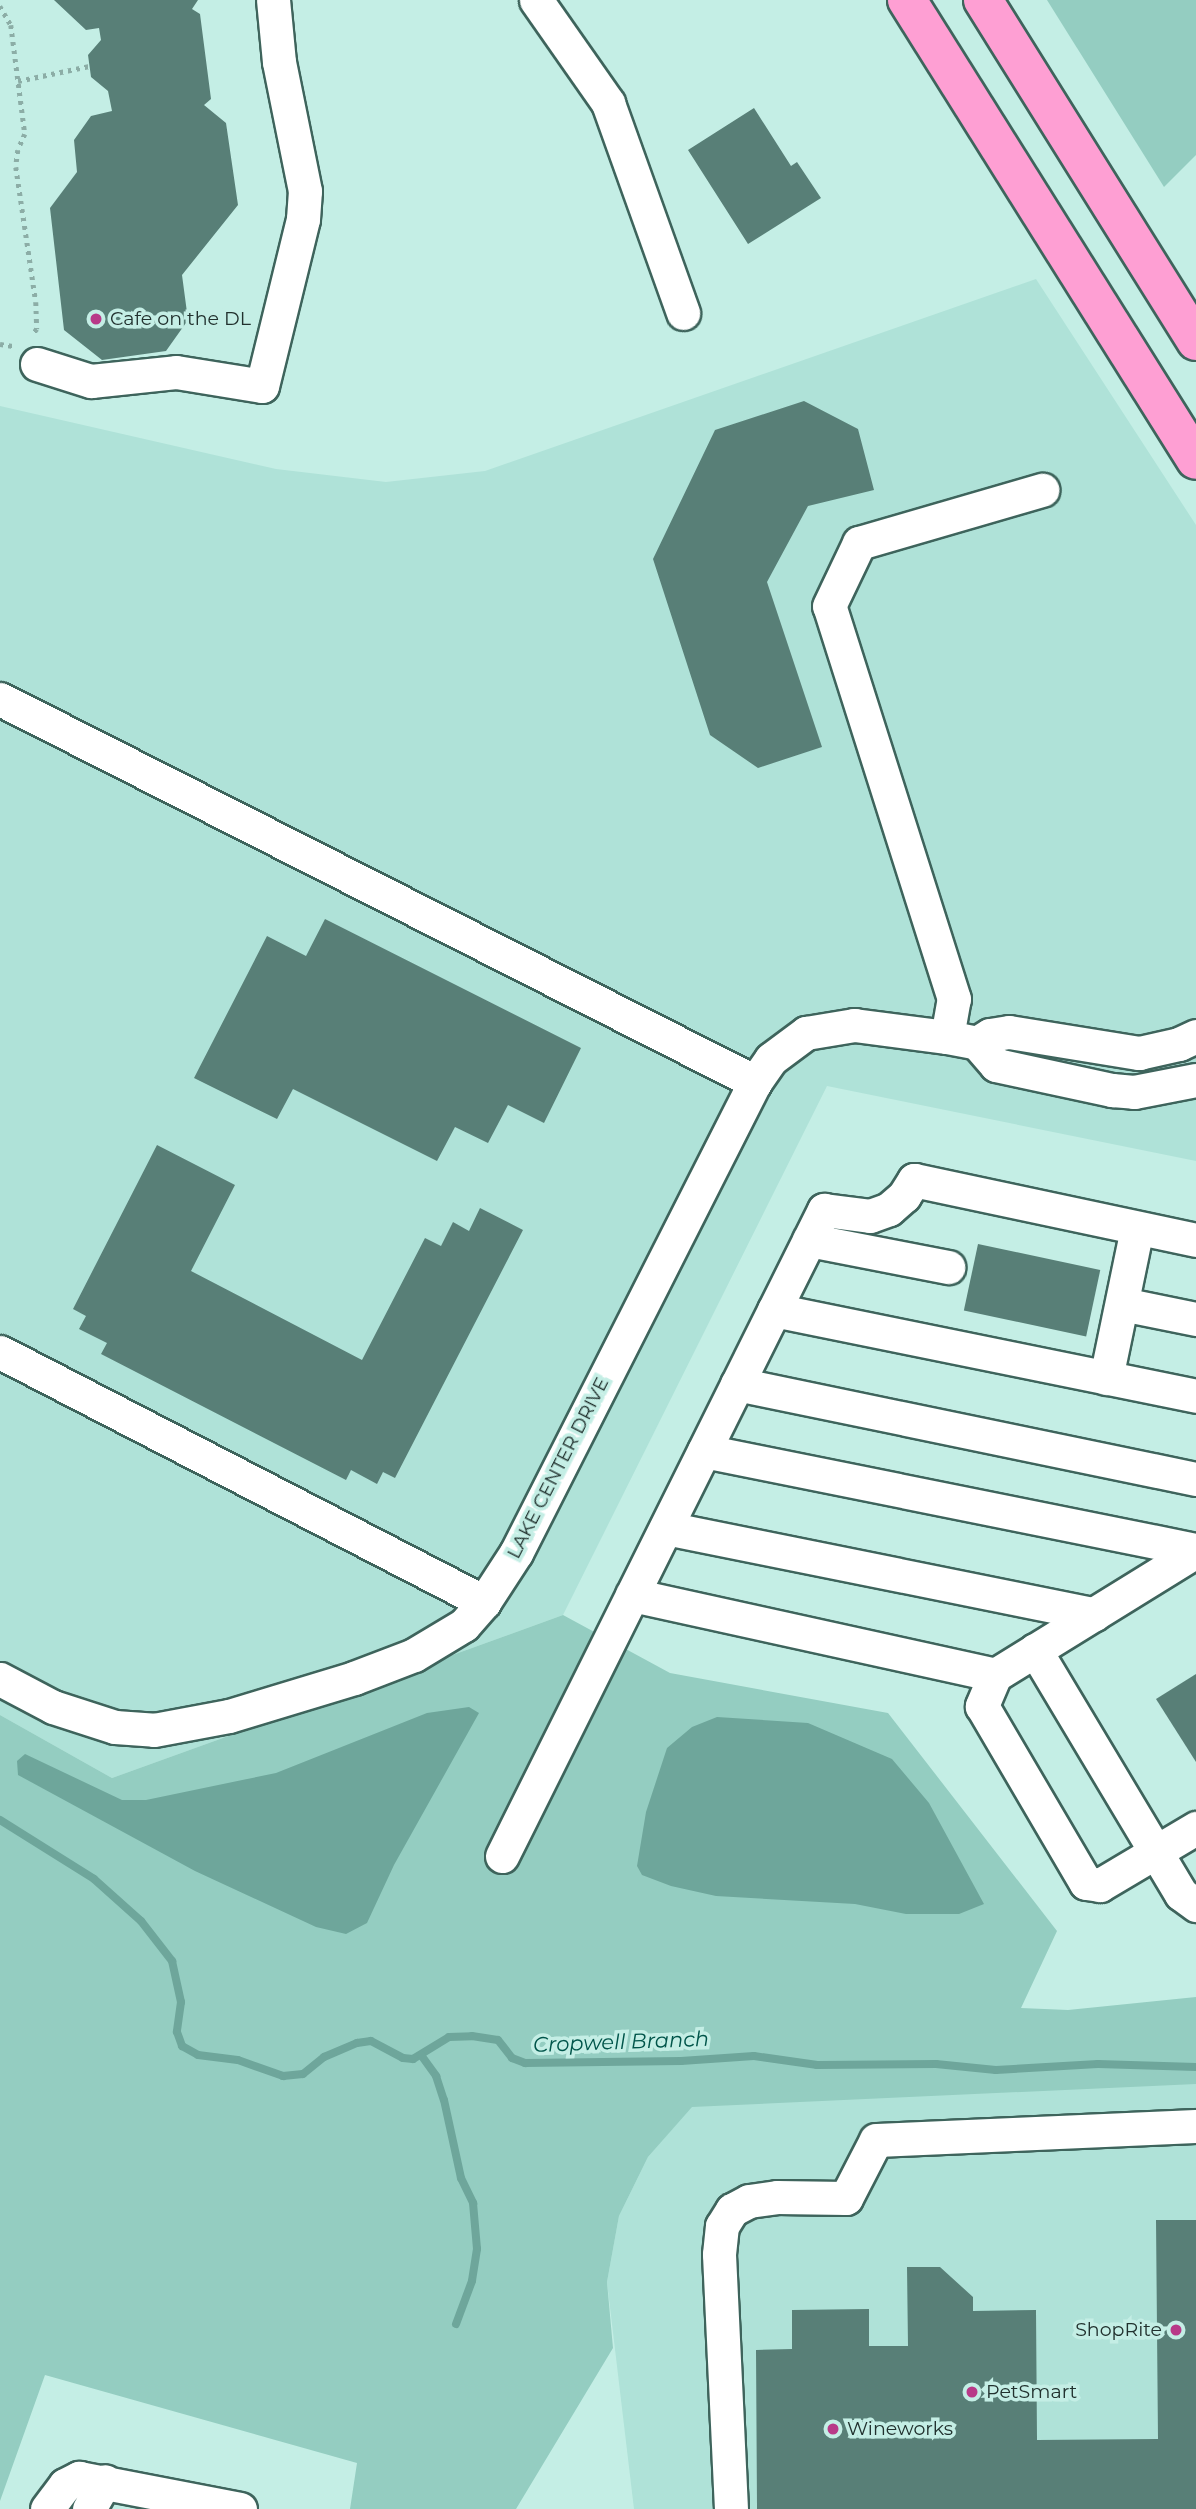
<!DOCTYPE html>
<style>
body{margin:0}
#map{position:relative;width:1196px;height:2509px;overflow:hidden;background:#c4eee5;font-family:Montserrat,sans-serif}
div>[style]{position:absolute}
.built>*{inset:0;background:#afe2d8}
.green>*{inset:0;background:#94cdc1}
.water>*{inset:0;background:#6ea69b}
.stream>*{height:8px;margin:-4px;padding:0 4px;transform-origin:4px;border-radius:4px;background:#6ea69b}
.building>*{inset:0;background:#587f77;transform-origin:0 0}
.path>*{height:4.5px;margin-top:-2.25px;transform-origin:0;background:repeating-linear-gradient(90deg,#8cada6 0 3.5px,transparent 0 8.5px)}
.roads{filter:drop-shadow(2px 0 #3e645c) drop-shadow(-2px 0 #3e645c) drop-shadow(0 2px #3e645c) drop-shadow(0 -2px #3e645c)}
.minor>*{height:33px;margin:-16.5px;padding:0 16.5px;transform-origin:16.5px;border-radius:16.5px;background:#fff}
.highway>*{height:38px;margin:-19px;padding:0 19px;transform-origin:19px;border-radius:19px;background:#fe9fd3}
.dots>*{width:19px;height:19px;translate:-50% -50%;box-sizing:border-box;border:4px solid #c4eee5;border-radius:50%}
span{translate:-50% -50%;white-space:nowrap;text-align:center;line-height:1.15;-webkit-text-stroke:7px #c4eee5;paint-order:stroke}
.poi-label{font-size:19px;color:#21312e}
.left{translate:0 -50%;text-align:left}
.right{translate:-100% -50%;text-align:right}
.street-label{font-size:19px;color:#21312e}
.water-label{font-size:21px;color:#00554a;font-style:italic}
</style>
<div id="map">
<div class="built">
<div style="clip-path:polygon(1036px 279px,1196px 525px,1196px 1161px,827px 1086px,563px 1615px,112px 1778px,0 1715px,0 406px,276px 469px,386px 482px,485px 471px)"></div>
<div style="clip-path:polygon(1196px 2080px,1196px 2509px,634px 2509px,607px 2282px,619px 2216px,648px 2157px,692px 2106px)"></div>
</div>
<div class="green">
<div style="clip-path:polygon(1047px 0,1196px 0,1196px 155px,1164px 187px)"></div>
<div style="clip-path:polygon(563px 1615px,670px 1673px,888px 1713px,1057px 1931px,1021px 2008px,1068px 2010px,1196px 1997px,1196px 2084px,692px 2107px,648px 2157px,619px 2216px,607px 2282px,613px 2348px,516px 2509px,350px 2509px,357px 2463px,45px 2375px,0 2501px,0 1715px,112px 1778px)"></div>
</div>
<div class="water">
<div style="clip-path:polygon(469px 1707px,479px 1713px,394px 1865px,367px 1923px,346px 1934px,316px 1927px,195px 1871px,18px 1775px,17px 1761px,25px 1754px,122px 1800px,146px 1800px,276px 1773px,427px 1713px)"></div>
<div style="clip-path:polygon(717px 1717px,808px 1723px,892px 1759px,929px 1803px,984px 1904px,959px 1914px,906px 1914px,855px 1904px,716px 1896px,671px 1886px,642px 1875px,637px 1866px,646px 1812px,667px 1748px,692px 1727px)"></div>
</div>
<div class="stream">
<div style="left:0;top:1820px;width:111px;rotate:32.1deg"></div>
<div style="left:94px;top:1879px;width:63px;rotate:41.8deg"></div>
<div style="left:141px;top:1921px;width:51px;rotate:52.2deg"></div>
<div style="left:172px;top:1961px;width:42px;rotate:77.6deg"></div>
<div style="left:181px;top:2002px;width:30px;rotate:98deg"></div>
<div style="left:177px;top:2032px;width:15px;rotate:70deg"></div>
<div style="left:182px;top:2046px;width:18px;rotate:29deg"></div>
<div style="left:198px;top:2055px;width:40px;rotate:7.1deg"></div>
<div style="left:238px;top:2060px;width:48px;rotate:19.6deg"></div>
<div style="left:283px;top:2076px;width:20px;rotate:-6deg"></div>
<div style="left:303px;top:2074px;width:27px;rotate:-39deg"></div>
<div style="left:324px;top:2057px;width:36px;rotate:-23deg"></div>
<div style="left:357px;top:2043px;width:14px;rotate:-8deg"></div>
<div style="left:371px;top:2041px;width:36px;rotate:28deg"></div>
<div style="left:403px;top:2058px;width:10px;rotate:6deg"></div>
<div style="left:413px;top:2059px;width:42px;rotate:-31.4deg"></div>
<div style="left:449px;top:2037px;width:23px;rotate:-2deg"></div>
<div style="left:472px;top:2036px;width:26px;rotate:9deg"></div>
<div style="left:498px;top:2040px;width:23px;rotate:52deg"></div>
<div style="left:512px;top:2058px;width:14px;rotate:21deg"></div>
<div style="left:525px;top:2063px;width:156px;rotate:-0.7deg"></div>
<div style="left:681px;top:2061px;width:73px;rotate:-3.9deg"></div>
<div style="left:754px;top:2056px;width:64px;rotate:8.1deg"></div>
<div style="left:817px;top:2065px;width:119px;rotate:-0.5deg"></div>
<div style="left:936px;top:2064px;width:60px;rotate:5.7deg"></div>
<div style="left:996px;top:2070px;width:102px;rotate:-3.4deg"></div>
<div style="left:1098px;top:2064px;width:98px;rotate:1.8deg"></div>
<div style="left:421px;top:2055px;width:26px;rotate:54deg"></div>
<div style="left:436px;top:2076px;width:25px;rotate:72deg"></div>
<div style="left:444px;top:2100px;width:80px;rotate:77.7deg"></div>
<div style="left:461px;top:2178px;width:28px;rotate:64deg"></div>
<div style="left:473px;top:2203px;width:46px;rotate:85deg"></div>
<div style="left:477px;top:2249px;width:32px;rotate:99deg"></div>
<div style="left:472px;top:2281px;width:46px;rotate:110.4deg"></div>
</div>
<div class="building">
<div style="clip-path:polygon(54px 0,198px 0,192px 9px,200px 14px,211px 99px,204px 105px,226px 123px,238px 205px,182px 275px,188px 320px,166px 351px,102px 360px,64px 330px,50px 208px,77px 172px,74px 140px,91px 116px,112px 111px,108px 91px,91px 77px,88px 55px,101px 40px,99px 28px,86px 30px)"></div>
<div style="clip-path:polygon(754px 108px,791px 166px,797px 162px,821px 198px,748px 244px,688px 150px)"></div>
<div style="clip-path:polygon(804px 401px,858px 429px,874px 490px,808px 506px,767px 582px,822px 747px,758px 768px,710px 735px,653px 559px,715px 430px)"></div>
<div style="clip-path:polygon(325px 919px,581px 1048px,544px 1123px,508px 1105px,488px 1143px,455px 1127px,437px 1161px,293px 1089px,277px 1119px,194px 1078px,267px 936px,306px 956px)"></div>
<div style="clip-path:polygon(157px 1145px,235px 1185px,191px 1271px,362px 1360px,425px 1238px,441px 1246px,453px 1222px,469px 1231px,480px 1208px,523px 1230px,395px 1478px,383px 1472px,377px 1484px,351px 1470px,346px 1480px,101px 1354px,107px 1343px,79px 1329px,86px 1316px,73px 1309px)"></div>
<div style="left:978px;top:1244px;width:125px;height:68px;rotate:12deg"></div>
<div style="clip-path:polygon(1196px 1674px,1196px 1762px,1156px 1699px)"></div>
<div style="clip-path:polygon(1156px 2220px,1196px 2220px,1196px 2509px,757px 2509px,756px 2350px,792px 2349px,792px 2310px,869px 2309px,869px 2346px,908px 2346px,907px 2267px,940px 2267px,973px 2297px,973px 2311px,1036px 2310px,1037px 2440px,1158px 2439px)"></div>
</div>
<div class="path">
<div style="left:0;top:6px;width:22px;rotate:60deg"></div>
<div style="left:11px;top:25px;width:110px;rotate:82.7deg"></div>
<div style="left:25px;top:134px;width:17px;rotate:114deg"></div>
<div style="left:18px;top:150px;width:17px;rotate:97deg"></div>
<div style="left:16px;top:167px;width:136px;rotate:81.6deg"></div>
<div style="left:36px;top:302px;width:27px;rotate:88deg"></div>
<div style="left:37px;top:329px;width:6px;rotate:129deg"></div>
<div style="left:18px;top:81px;width:73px;rotate:-11.9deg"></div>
<div style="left:0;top:344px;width:13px;rotate:9deg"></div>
</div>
<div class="roads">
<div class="minor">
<div style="left:536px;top:0;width:126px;rotate:55deg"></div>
<div style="left:608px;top:103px;width:223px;rotate:70.3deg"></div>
<div style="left:37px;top:364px;width:57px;rotate:17.5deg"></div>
<div style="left:91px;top:381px;width:85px;rotate:-6deg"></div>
<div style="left:176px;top:372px;width:87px;rotate:9.2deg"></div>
<div style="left:262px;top:386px;width:172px;rotate:-76.2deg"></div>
<div style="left:303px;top:219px;width:28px;rotate:-86deg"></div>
<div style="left:305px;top:191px;width:132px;rotate:-101.4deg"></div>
<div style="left:279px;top:62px;width:62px;rotate:-95.5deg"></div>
<div style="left:0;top:699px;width:847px;rotate:26.9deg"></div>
<div style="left:947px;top:1037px;width:39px;rotate:-80deg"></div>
<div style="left:954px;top:999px;width:412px;rotate:-107.6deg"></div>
<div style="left:829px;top:606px;width:70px;rotate:-64.5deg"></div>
<div style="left:859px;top:543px;width:191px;rotate:-16.2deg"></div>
<div style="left:977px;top:1043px;width:15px;rotate:-32deg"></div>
<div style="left:990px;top:1035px;width:19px;rotate:-9deg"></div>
<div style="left:1009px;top:1032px;width:132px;rotate:9.2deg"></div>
<div style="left:1139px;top:1053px;width:41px;rotate:-12.7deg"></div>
<div style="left:1179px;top:1044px;width:19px;rotate:-25deg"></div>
<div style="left:809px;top:1240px;width:142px;rotate:11deg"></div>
<div style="left:1122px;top:1304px;width:76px;rotate:11.5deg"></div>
<div style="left:774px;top:1310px;width:431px;rotate:11.5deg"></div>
<div style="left:0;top:1352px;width:545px;rotate:27.32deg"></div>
<div style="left:1106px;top:1378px;width:153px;rotate:-78.3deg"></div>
<div style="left:737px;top:1384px;width:469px;rotate:11.7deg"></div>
<div style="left:704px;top:1451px;width:502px;rotate:11.38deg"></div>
<div style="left:666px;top:1528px;width:437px;rotate:11.4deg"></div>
<div style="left:1196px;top:1551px;width:236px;rotate:148.3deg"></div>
<div style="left:995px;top:1675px;width:34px;rotate:113deg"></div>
<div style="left:982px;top:1706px;width:205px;rotate:59.6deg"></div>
<div style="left:1086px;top:1883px;width:14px;rotate:8deg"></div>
<div style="left:1100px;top:1885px;width:112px;rotate:-30.7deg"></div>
<div style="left:632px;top:1595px;width:372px;rotate:12.4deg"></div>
<div style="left:1035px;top:1650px;width:284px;rotate:59.1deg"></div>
<div style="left:1181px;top:1894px;width:19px;rotate:36deg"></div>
<div style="left:0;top:1679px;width:60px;rotate:27.8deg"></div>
<div style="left:53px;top:1707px;width:65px;rotate:17.9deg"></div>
<div style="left:115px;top:1727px;width:39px;rotate:4deg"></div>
<div style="left:154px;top:1730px;width:76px;rotate:-10.6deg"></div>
<div style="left:229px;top:1716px;width:131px;rotate:-16.9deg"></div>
<div style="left:354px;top:1678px;width:64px;rotate:-21deg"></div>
<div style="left:414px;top:1655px;width:58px;rotate:-31deg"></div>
<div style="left:464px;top:1625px;width:30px;rotate:-49deg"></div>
<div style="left:484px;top:1602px;width:59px;rotate:-56.9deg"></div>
<div style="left:516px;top:1553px;width:528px;rotate:-63.1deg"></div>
<div style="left:755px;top:1082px;width:28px;rotate:-55deg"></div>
<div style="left:771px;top:1059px;width:44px;rotate:-36.6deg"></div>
<div style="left:806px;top:1033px;width:49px;rotate:-9.5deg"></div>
<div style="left:854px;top:1025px;width:94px;rotate:7.4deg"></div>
<div style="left:947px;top:1037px;width:31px;rotate:11deg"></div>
<div style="left:977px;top:1043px;width:29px;rotate:49deg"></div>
<div style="left:996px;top:1065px;width:119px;rotate:12.2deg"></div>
<div style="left:1112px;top:1090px;width:22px;rotate:5deg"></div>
<div style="left:1134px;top:1092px;width:63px;rotate:-11deg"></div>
<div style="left:502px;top:1856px;width:722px;rotate:-63.51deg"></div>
<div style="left:824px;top:1210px;width:46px;rotate:7.4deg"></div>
<div style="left:870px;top:1216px;width:20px;rotate:-20deg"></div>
<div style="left:889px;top:1209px;width:20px;rotate:-41deg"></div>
<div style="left:904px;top:1196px;width:19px;rotate:-58deg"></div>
<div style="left:914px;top:1180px;width:288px;rotate:12deg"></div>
<div style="left:47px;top:2509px;width:30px;rotate:-53deg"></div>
<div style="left:65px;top:2485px;width:16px;rotate:-27deg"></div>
<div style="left:79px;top:2478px;width:164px;rotate:10.9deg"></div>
<div style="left:89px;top:2509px;width:32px;rotate:-60deg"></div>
<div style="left:731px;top:2509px;width:255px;rotate:-92.7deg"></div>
<div style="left:719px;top:2254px;width:28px;rotate:-84deg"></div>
<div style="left:722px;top:2226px;width:19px;rotate:-58deg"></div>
<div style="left:732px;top:2210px;width:19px;rotate:-28deg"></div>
<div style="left:749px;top:2201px;width:28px;rotate:-8deg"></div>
<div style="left:777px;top:2197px;width:69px;rotate:0.8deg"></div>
<div style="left:846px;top:2198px;width:65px;rotate:-62.7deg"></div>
<div style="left:876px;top:2140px;width:320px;rotate:-2.5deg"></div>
</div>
<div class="highway">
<div style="left:907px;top:0;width:543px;rotate:57.86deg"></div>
<div style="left:983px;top:0;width:402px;rotate:58deg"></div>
</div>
</div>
<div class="dots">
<div style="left:96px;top:319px;background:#b83a88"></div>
<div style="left:1176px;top:2330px;background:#b83a88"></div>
<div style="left:972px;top:2392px;background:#b83a88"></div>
<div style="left:833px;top:2429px;background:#b83a88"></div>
</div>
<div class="poi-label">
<span class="left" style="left:110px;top:319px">Cafe on the DL</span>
<span class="right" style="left:1162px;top:2330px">ShopRite</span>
<span class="left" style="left:986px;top:2392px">PetSmart</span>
<span class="left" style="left:847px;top:2429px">Wineworks</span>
</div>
<div class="street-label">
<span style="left:558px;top:1468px;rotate:-63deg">LAKE CENTER DRIVE</span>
</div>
<div class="water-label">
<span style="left:621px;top:2042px;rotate:-2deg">Cropwell Branch</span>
</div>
</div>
